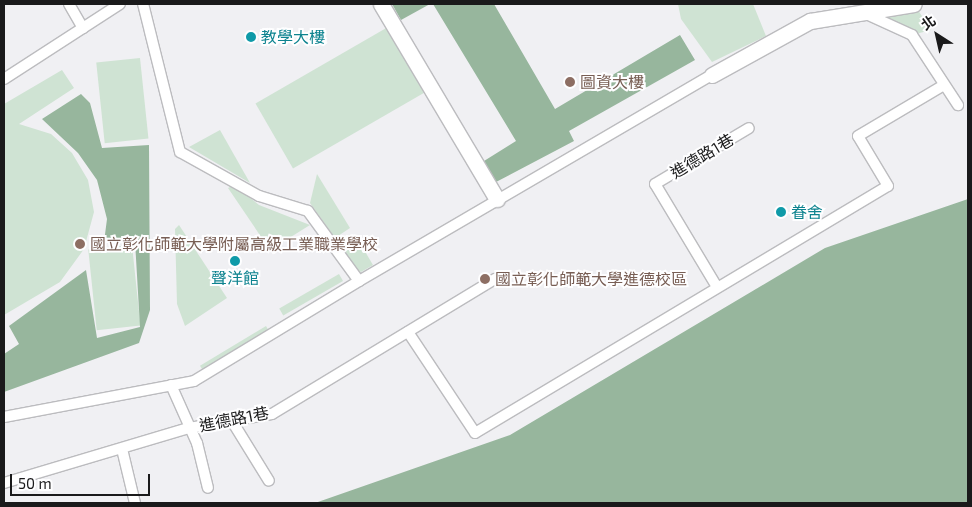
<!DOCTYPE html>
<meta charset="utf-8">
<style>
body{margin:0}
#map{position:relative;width:972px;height:507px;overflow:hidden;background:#f0f0f3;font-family:"Exo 2","Noto Sans TC",sans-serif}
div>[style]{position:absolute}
.green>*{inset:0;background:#cfe3d3;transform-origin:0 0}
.forest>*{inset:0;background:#97b69d}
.roads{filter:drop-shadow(1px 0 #bcbcbf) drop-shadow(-1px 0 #bcbcbf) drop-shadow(0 1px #bcbcbf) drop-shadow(0 -1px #bcbcbf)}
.service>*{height:10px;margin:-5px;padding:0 5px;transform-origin:5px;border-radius:5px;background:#fff}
.pedestrian>*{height:15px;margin:-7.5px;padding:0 7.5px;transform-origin:7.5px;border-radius:7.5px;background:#fff}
.dots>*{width:14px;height:14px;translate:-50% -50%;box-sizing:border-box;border:2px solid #fefeff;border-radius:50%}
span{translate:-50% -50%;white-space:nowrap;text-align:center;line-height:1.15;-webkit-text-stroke:4px #fefeff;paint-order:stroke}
.culture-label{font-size:16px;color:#0d838f}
.left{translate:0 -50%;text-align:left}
.education-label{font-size:16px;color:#785e54}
.street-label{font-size:16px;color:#1a1a1b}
.frame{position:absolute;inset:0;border:5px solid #1a1a1b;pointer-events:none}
.north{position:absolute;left:912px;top:10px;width:50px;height:50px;-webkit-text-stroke:4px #fefeff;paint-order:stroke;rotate:325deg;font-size:14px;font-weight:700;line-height:20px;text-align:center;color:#1a1a1b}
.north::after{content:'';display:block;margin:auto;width:18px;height:22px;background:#1a1a1b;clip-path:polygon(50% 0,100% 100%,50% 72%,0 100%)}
.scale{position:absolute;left:10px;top:474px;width:140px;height:22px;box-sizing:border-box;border:2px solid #1a1a1b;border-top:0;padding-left:6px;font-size:15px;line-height:18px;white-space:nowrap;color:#1a1a1b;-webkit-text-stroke:4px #fefeff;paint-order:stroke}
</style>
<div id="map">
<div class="green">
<div style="clip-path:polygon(678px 4px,753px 4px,766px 36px,712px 62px,681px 19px)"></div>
<div style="clip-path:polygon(914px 4px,931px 30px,912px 35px,863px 12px)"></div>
<div style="left:388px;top:27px;width:75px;height:153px;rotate:60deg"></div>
<div style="left:140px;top:58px;width:81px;height:44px;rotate:84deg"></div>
<div style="clip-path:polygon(62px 70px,74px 88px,19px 124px,51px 134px,72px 153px,88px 180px,94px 212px,84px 249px,60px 282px,4px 315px,4px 104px)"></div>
<div style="clip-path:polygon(220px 130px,250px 183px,189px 147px)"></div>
<div style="clip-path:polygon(317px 174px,350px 228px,335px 238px,310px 203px)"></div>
<div style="clip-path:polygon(234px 185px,259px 205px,310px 225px,270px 250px,228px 188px)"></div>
<div style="clip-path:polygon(179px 225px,227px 298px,185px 326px,177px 304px,175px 229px)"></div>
<div style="clip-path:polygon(357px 238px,373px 265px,361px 272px,353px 267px,341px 248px)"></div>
<div style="left:132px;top:245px;width:81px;height:44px;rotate:84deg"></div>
<div style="left:339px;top:274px;width:8px;height:69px;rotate:60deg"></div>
<div style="left:266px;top:326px;width:6px;height:77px;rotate:59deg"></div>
</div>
<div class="forest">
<div style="clip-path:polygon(392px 4px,430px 4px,401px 20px)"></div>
<div style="clip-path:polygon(433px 4px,494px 4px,555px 109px,680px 35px,695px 60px,569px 131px,574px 141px,496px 182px,484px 161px,516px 141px)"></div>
<div style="clip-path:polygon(81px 94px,90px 103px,102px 148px,149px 145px,150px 310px,139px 343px,4px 392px,4px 354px,19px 344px,9px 326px,86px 270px,97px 338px,140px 327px,135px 241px,104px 242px,107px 219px,97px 180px,78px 153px,42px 119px)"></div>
<div style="clip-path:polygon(968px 199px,968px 503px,315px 503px,510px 435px,825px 248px)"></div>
</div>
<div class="roads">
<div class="service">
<div style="left:69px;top:4px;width:28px;rotate:60deg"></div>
<div style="left:864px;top:13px;width:53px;rotate:24.6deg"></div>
<div style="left:912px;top:35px;width:84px;rotate:56.7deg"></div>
<div style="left:4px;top:79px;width:138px;rotate:-32.9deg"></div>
<div style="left:359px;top:281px;width:409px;rotate:-30.3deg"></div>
<div style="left:717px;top:287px;width:120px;rotate:-121deg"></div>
<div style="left:655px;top:184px;width:109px;rotate:-30.8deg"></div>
<div style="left:408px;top:332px;width:121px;rotate:56.4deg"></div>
<div style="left:475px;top:433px;width:481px;rotate:-30.9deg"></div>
<div style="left:888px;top:186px;width:58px;rotate:-121deg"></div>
<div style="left:858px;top:136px;width:100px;rotate:-30.7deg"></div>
<div style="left:171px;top:385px;width:64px;rotate:65.9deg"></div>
<div style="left:197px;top:443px;width:46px;rotate:76.3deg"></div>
<div style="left:4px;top:417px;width:193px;rotate:-10.7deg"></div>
<div style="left:194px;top:381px;width:193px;rotate:-31.2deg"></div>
<div style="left:359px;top:281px;width:87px;rotate:-126.1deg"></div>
<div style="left:308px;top:211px;width:51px;rotate:-163deg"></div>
<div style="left:259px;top:196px;width:90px;rotate:-150.9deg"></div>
<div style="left:180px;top:152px;width:153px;rotate:-104deg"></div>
<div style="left:232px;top:421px;width:70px;rotate:58.3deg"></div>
<div style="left:122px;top:449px;width:56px;rotate:76.5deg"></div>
<div style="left:4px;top:483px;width:193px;rotate:-16.6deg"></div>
<div style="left:189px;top:428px;width:84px;rotate:-9.6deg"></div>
<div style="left:272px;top:414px;width:261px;rotate:-31.2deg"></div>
</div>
<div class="pedestrian">
<div style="left:381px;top:4px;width:227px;rotate:59.3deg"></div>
<div style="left:712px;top:75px;width:112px;rotate:-28.9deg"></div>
<div style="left:810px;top:21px;width:105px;rotate:-9.3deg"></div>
</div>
</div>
<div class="dots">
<div style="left:251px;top:37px;background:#0f9aa8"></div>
<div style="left:570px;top:82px;background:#8d6e63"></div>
<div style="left:781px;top:212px;background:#0f9aa8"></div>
<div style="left:80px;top:244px;background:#8d6e63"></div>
<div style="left:235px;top:261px;background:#0f9aa8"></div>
<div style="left:485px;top:279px;background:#8d6e63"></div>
</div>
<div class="culture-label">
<span class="left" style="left:261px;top:37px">教學大樓</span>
<span class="left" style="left:791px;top:212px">眷舍</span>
<span style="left:235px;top:278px">聲洋館</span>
</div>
<div class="education-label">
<span class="left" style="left:580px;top:82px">圖資大樓</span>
<span class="left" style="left:90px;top:244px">國立彰化師範大學附屬高級工業職業學校</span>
<span class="left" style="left:495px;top:279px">國立彰化師範大學進德校區</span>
</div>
<div class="street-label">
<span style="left:702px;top:156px;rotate:-31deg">進德路1巷</span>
<span style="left:234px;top:419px;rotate:-11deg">進德路1巷</span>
</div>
<div class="frame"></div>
<div class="north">北</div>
<div class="scale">50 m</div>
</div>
